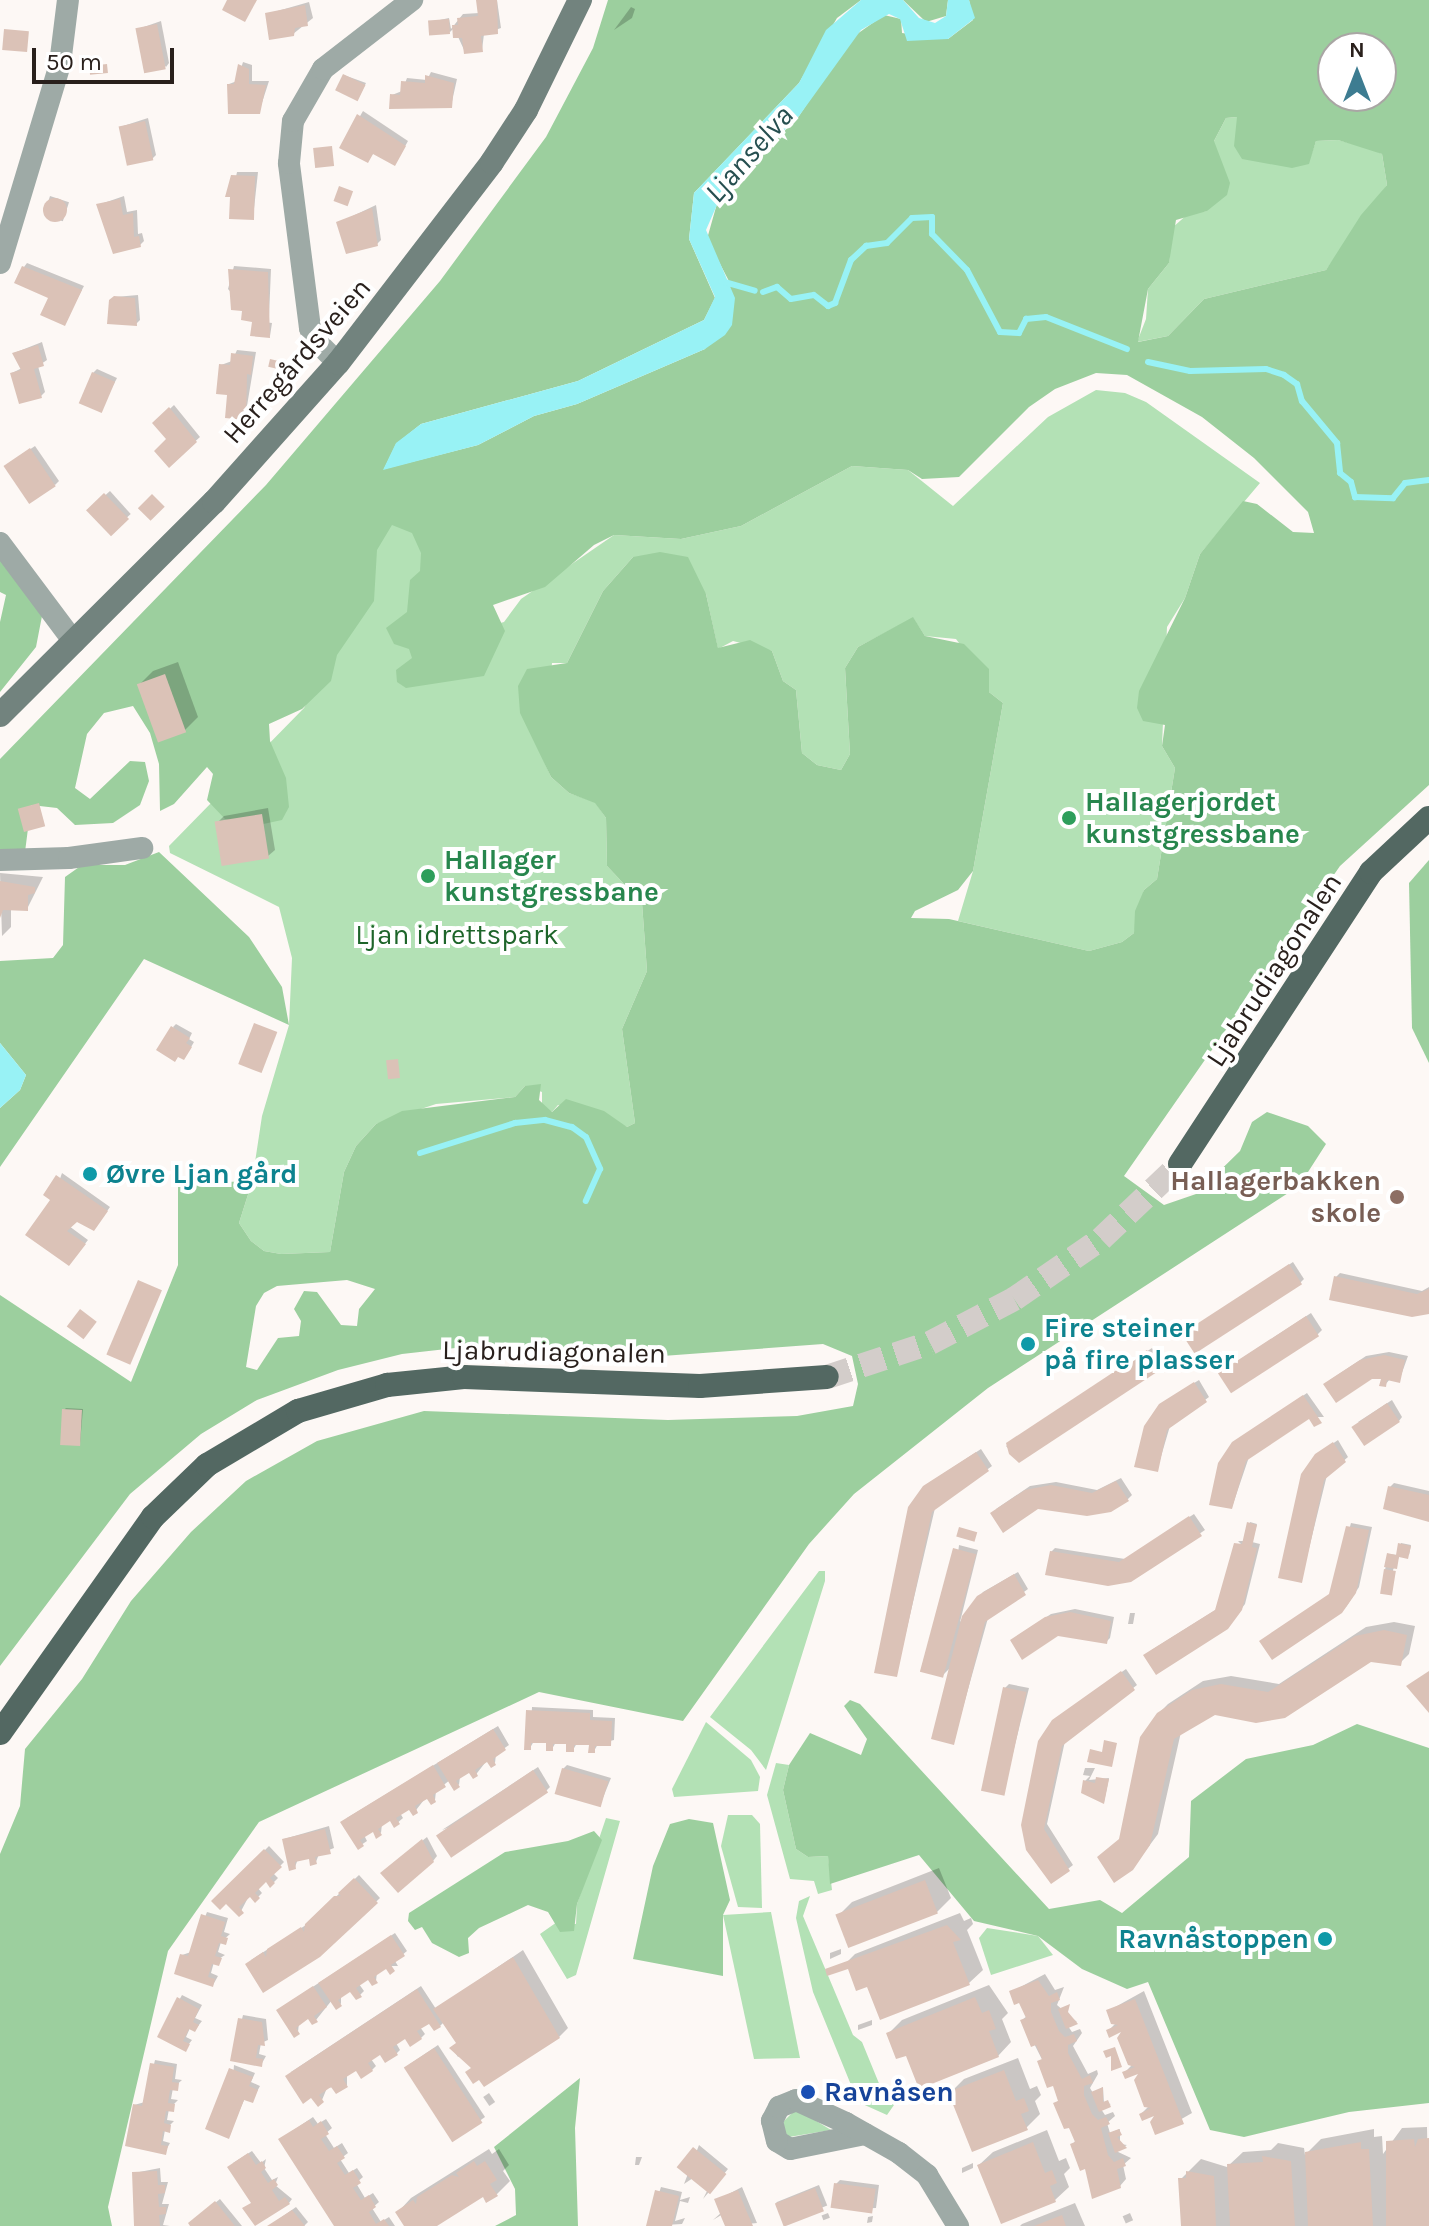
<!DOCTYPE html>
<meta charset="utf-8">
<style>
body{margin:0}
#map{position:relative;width:1429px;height:2226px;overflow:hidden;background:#fdf8f5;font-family:Karla,sans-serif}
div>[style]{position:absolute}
.green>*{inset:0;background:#b3e1b5}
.forest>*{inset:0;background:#9ccf9e}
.water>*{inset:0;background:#98f2f5}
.shadow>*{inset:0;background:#0003;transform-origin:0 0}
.stream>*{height:6px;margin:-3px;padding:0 3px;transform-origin:3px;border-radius:3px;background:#98f2f5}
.building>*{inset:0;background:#dbc2b7;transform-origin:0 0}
.round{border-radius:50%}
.primary-tunnel>*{height:24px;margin-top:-12px;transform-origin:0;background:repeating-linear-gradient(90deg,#d3cdca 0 24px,transparent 0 36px)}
.street>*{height:22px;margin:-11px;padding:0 11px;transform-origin:11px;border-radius:11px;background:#9eaaa6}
.secondary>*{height:24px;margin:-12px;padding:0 12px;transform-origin:12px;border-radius:12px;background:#72837e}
.primary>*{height:24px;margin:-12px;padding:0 12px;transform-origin:12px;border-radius:12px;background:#536862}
.dots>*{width:22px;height:22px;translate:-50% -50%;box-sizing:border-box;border:4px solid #fff;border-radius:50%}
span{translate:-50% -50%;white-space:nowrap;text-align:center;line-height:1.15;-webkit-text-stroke:8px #fff;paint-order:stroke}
.street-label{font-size:28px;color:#29201c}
.leisure-label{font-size:28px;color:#27864d;font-weight:700}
.left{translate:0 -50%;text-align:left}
.park-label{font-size:28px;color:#1e652a}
.culture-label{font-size:28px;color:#0d838f;font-weight:700}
.right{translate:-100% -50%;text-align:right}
.education-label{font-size:28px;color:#785e54;font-weight:700}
.transit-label{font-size:28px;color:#164399;font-weight:700}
.water-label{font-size:30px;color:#264f50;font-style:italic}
.north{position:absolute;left:1317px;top:32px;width:80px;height:80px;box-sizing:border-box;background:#fff;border:2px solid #a9a6a4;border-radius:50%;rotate:0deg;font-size:22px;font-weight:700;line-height:32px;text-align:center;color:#29201c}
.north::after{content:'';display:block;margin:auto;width:28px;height:36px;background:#3d7c91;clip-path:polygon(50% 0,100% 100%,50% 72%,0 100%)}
.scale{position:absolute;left:32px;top:48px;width:142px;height:36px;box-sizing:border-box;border:4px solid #29201c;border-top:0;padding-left:10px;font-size:24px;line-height:28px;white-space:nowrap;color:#29201c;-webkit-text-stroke:6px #fff;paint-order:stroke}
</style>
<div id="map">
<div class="green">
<div style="clip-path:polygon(1237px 117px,1308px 164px,1316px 141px,1338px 140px,1372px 149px,1382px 154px,1387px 185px,1326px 270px,1204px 299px,1168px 336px,1137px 342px,1146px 319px,1148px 289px,1169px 263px,1172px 228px,1189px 213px,1207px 211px,1214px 141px,1226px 118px)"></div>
<div style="clip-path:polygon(1096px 390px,1125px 393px,1146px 402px,1260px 483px,1200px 554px,1185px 598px,1167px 627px,1162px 746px,1175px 768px,1157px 879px,1144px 890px,1134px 933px,1122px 942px,1089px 951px,958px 921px,973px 871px,1003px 703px,989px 692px,986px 679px,956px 639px,925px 636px,913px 618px,858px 647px,845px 668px,850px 754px,841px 770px,817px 765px,802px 753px,796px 690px,783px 681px,772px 651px,733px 641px,718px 649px,706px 594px,633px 557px,603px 591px,567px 663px,552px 663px,543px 759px,551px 777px,569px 793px,595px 802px,606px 818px,607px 866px,642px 903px,647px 971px,622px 1029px,635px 1123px,627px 1127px,558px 1105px,552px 1112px,542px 1108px,542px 1092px,525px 1086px,515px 1097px,436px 1104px,376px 1124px,356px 1146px,344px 1172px,330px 1252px,281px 1254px,264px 1251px,251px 1241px,239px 1223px,252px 1182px,262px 1116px,289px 1025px,292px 958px,279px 907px,170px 853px,169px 846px,304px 708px,344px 634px,382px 530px,395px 519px,458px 544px,420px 645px,504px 622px,521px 599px,614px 535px,681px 539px,741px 526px,852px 466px,908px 470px,953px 506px,1048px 417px)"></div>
<div style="clip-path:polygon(819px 1571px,825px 1571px,825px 1581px,766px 1770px,751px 1750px,710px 1717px)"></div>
<div style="clip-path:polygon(706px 1722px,751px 1760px,760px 1777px,758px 1791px,674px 1797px,672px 1789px)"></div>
<div style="clip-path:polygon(776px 1763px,789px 1765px,783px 1790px,796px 1849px,808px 1857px,828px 1856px,832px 1890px,818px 1894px,814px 1881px,790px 1879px,767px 1795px)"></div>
<div style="clip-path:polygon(728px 1815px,752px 1815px,760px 1824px,762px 1908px,738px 1907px,721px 1846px)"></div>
<div style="clip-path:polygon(606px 1818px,620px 1821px,576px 1975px,567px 1979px,540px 1934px,557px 1922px,576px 1924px,577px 1904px)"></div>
<div style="clip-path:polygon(810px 1896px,803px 1916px,853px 2035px,862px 2042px,885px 2098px,894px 2105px,887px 2115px,858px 2102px,813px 1992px,796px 1918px,799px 1901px)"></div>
<div style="clip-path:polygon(771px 1912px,800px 2058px,754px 2059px,723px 1915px)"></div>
<div style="clip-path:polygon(987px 1928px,1038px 1936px,1053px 1955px,991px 1975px,979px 1938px)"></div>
<div style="clip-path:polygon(794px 2111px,800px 2111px,831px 2130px,789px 2137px,783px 2130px,784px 2121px)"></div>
</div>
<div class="forest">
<div style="clip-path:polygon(evenodd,608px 0,861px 0,837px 18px,799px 83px,694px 193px,689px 239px,715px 298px,704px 320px,578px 381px,421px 424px,396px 444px,384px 469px,478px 445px,534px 416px,577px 404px,705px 349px,731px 285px,707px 239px,718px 200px,799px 116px,850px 39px,884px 15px,901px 19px,902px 33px,948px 39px,973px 20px,969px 0,1429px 0,1429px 785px,1340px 866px,1124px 1176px,1164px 1205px,1196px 1194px,1240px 1151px,1252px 1122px,1267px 1112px,1308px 1126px,1326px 1144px,1299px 1186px,988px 1388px,854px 1494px,809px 1544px,683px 1721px,539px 1692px,259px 1822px,168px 1951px,108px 2207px,112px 2226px,0 2226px,0 1854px,20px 1806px,25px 1749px,82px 1679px,131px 1601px,191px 1532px,246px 1481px,317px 1441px,424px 1411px,668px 1420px,797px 1416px,853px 1406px,858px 1384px,852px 1356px,823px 1344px,649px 1357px,482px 1345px,402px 1354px,338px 1370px,257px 1400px,201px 1434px,130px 1494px,0 1666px,0 1295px,131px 1382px,178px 1265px,178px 1181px,252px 1182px,239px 1223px,251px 1241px,264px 1251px,281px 1254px,330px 1252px,344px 1172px,356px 1146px,376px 1124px,402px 1111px,515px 1097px,525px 1086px,541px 1084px,539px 1100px,552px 1112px,566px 1099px,604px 1111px,627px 1127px,635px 1123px,622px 1029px,647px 971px,642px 903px,607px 866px,606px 818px,595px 803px,569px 793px,551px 777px,520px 713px,518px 686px,527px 669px,567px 663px,603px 591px,633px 557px,660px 552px,688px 557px,706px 594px,718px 648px,750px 640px,772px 651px,783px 681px,796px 690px,802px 753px,817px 765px,841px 770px,850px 754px,845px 668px,858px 647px,913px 617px,925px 636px,964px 644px,989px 669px,989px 692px,1003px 703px,973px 871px,958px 890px,915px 911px,911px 918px,949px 919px,1089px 951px,1122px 942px,1134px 933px,1135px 911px,1144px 890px,1157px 879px,1175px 768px,1162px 746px,1165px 725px,1143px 721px,1137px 708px,1139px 691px,1185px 598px,1200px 554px,1243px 501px,1257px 504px,1293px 532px,1314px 533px,1308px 512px,1254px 458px,1202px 417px,1127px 375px,1096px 373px,1055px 389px,1029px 407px,959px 477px,922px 479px,908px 470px,852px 466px,741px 526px,681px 539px,614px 535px,594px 545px,545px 587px,493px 605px,505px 631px,484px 676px,406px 688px,397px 682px,396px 670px,412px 658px,409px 649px,394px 644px,386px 628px,407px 612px,410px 580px,420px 571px,421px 553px,412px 533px,392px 525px,377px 550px,374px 601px,337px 655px,331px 681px,302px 709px,269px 724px,270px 741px,286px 778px,289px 807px,282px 820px,254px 826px,225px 819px,207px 800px,213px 774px,207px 767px,174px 804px,160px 811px,159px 764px,150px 733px,133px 706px,104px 713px,87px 734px,75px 788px,90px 799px,130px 761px,145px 762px,149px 781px,140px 805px,113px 823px,75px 825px,57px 808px,31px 805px,25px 852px,0 854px,0 759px,266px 485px,440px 281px,546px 137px,593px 48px,608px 0,1333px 48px,1381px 48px,1381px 96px,1333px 96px,1333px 48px,608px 0,1237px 117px,1234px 146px,1242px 159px,1292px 168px,1309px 164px,1316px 141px,1338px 140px,1382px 154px,1387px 185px,1361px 215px,1326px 270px,1204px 299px,1168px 336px,1138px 342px,1148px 289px,1169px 263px,1176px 220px,1207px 211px,1227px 195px,1230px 183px,1214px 141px,1226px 118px,1237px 117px,608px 0,347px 1280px,375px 1289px,359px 1309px,357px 1326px,341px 1325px,317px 1292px,304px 1291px,294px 1309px,301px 1321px,299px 1336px,278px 1338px,257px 1370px,246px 1367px,256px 1306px,264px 1293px,277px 1286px,347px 1280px)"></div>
<div style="clip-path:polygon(903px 0,948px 0,946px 16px,926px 22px)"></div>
<div style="clip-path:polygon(0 545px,42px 616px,36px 647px,0 692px,0 622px,6px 595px,0 592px)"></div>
<div style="clip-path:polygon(159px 852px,249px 937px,282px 987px,289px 1025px,144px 959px,0 1167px,0 1108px,20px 1090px,26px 1075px,0 1043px,0 961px,53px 958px,63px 945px,65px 877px,82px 865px,125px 865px)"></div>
<div style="clip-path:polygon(1429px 860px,1429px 1063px,1412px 1028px,1409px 883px)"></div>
<div style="clip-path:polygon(850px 1700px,860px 1704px,1049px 1909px,1100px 1900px,1122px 1913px,1189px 1857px,1191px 1801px,1246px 1759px,1313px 1745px,1357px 1724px,1429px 1748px,1429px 2103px,1349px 2112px,1244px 2137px,1210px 2130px,1148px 1982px,1127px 1989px,1082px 1969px,1038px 1936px,974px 1921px,919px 1855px,830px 1884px,828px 1856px,808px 1857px,796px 1849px,783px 1790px,789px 1765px,810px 1733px,861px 1755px,867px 1739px,844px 1706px)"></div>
<div style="clip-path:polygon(689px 1819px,713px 1823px,730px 1900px,723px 1915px,723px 1976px,633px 1959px,653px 1866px,670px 1824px)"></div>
<div style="clip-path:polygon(594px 1831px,602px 1840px,577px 1904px,574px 1931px,560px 1932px,548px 1912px,528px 1905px,479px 1928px,468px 1938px,469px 1953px,459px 1957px,432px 1943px,422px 1927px,415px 1930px,408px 1921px,409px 1913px,505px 1852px,568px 1841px)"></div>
<div style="clip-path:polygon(580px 2078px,575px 2128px,578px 2226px,495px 2226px,516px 2215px,515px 2189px,494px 2147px)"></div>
</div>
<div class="water">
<div style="clip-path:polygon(861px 0,903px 0,919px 18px,935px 23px,946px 16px,948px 0,969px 0,975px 18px,948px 39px,907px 41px,900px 19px,889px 14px,861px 30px,799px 116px,724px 189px,706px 230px,735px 298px,732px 325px,725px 335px,705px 349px,577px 404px,534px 416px,478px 445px,383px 470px,396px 443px,421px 424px,578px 381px,704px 320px,715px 297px,689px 239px,694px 193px,799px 83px,826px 30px)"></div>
<div style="clip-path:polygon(0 1043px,26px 1075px,20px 1090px,0 1108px)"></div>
</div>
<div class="shadow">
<div style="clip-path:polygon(478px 0,497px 0,501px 28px,484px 34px,482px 50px,465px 52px,454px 28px,450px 32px,430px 22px,449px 18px,451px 29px,463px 14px,479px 13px)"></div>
<div style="clip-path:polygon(309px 2px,313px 18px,293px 34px,267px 14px)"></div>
<div style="clip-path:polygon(631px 7px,635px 9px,632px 18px,614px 30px)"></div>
<div style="clip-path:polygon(161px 21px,169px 63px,166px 67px,138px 29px)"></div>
<div style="clip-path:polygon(243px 62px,252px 65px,252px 81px,269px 81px,259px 112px,229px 84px,237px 81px)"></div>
<div style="clip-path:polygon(431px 72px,457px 79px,451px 106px,392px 95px,402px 91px,407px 78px,427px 80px)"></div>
<div style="clip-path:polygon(344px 75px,366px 83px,359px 97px)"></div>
<div style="clip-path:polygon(363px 111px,408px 141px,398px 159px,374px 152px,368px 161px,342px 147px)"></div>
<div style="clip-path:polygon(148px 118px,156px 155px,152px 159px,120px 127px)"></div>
<div style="clip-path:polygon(237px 172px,258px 172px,253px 218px,232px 195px)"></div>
<div style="left:50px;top:196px;width:20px;height:20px;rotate:18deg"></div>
<div style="clip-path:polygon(124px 196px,127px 212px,137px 210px,138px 234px,142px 233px,144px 241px,140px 245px,98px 205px)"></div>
<div style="clip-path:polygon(376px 205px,381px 240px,377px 244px,338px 223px)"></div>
<div style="clip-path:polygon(27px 263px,84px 286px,64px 324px,51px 297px,24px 267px)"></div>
<div style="clip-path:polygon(234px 266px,271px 269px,269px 317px,264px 322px,272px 323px,270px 336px,228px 289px)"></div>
<div style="clip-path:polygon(138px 295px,140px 320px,136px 324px,115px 297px)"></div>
<div style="clip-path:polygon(42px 342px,47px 360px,38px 366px,45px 392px,41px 396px,12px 373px,22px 368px,14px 353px)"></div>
<div style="clip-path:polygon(237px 350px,256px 352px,245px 418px,230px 394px,221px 365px,232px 361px)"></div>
<div style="clip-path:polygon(97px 369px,117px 378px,100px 411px,93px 373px)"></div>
<div style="clip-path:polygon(174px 405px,200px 437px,169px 465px,169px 439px,155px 423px)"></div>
<div style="clip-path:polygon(35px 446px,59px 481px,55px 485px,11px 462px)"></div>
<div style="left:110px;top:491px;width:31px;height:29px;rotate:48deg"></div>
<div style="clip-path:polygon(178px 662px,198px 717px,185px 730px,140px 684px,153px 671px)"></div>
<div style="clip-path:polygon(268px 808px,275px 850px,268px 856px,218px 822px,224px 816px)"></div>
<div style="clip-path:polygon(0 873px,43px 877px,27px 909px,11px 908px,11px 927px,2px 936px)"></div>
<div style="clip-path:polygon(176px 1024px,192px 1033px,189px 1039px,194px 1042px,187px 1054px,173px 1027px)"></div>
<div style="clip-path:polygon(62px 1173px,110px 1207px,98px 1224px,77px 1220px,69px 1226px,88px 1240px,73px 1259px,53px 1199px)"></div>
<div style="clip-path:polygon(1293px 1262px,1304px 1279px,1300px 1283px,1189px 1330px)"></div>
<div style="clip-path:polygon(1340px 1273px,1422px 1291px,1429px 1287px,1429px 1312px,1336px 1277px)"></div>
<div style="clip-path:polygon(1311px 1313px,1322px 1330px,1318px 1334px,1231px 1391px,1224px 1370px)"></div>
<div style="clip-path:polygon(1152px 1348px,1163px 1364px,1159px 1368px,1019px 1460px,1006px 1446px)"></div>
<div style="clip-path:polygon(1389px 1352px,1408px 1356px,1399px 1381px,1390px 1379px,1385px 1385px,1383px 1377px,1330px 1380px,1366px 1356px)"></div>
<div style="clip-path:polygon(1199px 1380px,1209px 1397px,1170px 1426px,1157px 1470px,1165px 1401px)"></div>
<div style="clip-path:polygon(1307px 1393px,1324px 1417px,1309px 1417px,1249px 1457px,1232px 1507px,1239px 1439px)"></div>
<div style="clip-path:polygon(1392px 1400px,1402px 1417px,1399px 1421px,1358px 1422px)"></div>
<div style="clip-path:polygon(66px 1408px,83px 1409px,80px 1444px,64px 1410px)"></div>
<div style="clip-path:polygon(1338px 1440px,1348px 1457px,1327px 1475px,1301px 1581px,1322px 1451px)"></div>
<div style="clip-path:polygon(981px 1449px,992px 1466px,935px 1508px,896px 1675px,929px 1483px)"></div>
<div style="clip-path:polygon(1121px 1478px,1132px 1495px,1128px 1499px,996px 1509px,1030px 1486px,1056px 1482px,1097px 1490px)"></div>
<div style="clip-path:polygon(1394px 1483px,1429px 1491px,1429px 1520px,1390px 1487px)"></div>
<div style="clip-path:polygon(1194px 1514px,1205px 1530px,1131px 1580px,1051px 1552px,1055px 1548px,1125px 1559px)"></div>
<div style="clip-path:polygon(1250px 1522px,1257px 1524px,1252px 1542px,1260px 1544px,1245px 1604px,1231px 1623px,1150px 1651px,1217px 1609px,1244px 1547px,1238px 1541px,1245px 1541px)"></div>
<div style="clip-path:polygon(1351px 1523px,1372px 1527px,1359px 1587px,1346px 1607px,1331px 1593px)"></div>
<div style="clip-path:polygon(1401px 1543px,1411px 1545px,1409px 1555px,1400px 1555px,1393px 1570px,1392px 1592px,1385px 1570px,1388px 1554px,1398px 1555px)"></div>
<div style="clip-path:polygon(959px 1545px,978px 1550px,960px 1622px,983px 1592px,1018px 1572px,1028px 1589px,988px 1618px,953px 1743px,951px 1667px,943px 1675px)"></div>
<div style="clip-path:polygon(1075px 1609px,1114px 1617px,1110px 1638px,1106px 1642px,1058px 1634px,1016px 1637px,1051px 1614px)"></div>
<div style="clip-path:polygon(1130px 1613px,1135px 1613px,1133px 1624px,1128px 1624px)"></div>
<div style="clip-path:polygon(1394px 1622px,1415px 1626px,1409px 1654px,1400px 1663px,1371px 1660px,1214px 1712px,1181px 1732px,1158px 1834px,1132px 1869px,1122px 1838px,1158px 1714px,1168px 1704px,1203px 1681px,1231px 1676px,1279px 1684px,1366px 1627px)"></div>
<div style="clip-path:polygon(1126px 1669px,1137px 1685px,1065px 1741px,1047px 1824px,1073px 1865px,1051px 1882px,1028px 1849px,1058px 1717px)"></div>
<div style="clip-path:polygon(1009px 1684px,1029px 1688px,1003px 1793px,1005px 1688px)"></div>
<div style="clip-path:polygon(532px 1707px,593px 1710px,593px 1717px,615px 1718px,614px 1740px,598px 1744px,594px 1751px,591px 1743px,577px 1743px,573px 1750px,569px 1742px,556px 1742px,552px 1749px,548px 1742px,534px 1741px,530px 1748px)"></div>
<div style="clip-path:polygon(498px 1726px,509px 1745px,496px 1754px,495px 1763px,488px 1759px,474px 1777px,470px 1770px,460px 1777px,459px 1785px,450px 1780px,436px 1791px,435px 1800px,427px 1796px,413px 1814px,410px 1807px,400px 1813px,403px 1818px,395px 1825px,391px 1819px,382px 1824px,381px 1833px,373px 1830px,364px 1835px,367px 1841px,358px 1847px,347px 1818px)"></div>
<div style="clip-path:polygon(567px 1765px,611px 1778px,600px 1805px,563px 1769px)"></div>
<div style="clip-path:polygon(538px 1767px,550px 1787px,546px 1791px,442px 1830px)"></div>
<div style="clip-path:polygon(1085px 1768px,1095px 1768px,1089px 1780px,1109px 1778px,1104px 1802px,1085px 1781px,1090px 1776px,1083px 1775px)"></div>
<div style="clip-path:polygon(329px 1826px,334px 1848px,319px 1854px,316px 1862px,310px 1856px,298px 1859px,295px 1867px,284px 1839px)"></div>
<div style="clip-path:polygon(427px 1837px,437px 1856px,433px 1861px,387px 1869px)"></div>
<div style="clip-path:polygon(269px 1846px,284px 1862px,273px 1873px,278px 1878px,271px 1885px,266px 1880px,257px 1887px,262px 1893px,255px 1900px,250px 1894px,239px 1915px,227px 1901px,214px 1901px)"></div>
<div style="clip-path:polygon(939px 1868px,951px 1898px,937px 1912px,838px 1916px,852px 1902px)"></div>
<div style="clip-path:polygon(359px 1875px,380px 1898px,319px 1956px,251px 1960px,306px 1925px)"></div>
<div style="clip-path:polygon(207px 1912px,228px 1918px,224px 1932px,230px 1934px,221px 1942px,218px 1952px,225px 1955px,214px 1962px,211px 1973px,218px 1976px,213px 1985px,182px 1955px,191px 1952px)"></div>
<div style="clip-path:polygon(960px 1913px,964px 1921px,971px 1918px,973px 1924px,967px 1930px,983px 1970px,969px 1983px,843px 1966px,855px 1954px)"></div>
<div style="clip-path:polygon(395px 1933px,407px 1951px,395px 1961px,398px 1966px,387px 1966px,377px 1972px,376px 1981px,369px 1978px,359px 1984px,364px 1991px,360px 1995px,351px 1989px,341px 1996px,341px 2004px,332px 2000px,316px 2020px,309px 2017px,299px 2023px,298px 2032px,282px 2007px)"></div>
<div style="clip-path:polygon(841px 1949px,841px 1954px,830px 1959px,830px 1953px)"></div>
<div style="clip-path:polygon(523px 1950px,568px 2028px,559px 2037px,474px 2068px,464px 2053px,458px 2057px,452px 2048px,458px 2043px,444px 2022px,440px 2026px,430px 2021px,420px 2027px,425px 2034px,421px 2038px,406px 2037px,396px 2043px,400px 2050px,396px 2054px,381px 2053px,371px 2059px,376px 2066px,372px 2070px,357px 2068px,347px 2075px,347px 2085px,327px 2088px,322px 2100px,291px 2072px,421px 1986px,436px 2009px)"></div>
<div style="clip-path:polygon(1045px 1974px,1055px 1990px,1064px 1987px,1057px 2005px,1077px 2022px,1068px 2026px,1072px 2032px,1080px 2029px,1082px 2033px,1073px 2046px,1088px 2074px,1097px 2070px,1098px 2074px,1090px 2088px,1093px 2093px,1103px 2087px,1104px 2103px,1111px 2104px,1101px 2109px,1105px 2115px,1113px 2112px,1115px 2116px,1107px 2123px,1110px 2133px,1120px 2129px,1120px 2144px,1127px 2145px,1116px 2151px,1131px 2158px,1123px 2165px,1126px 2179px,1120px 2186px,1087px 2166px,1072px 2145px,1076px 2140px,1056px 2103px,1060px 2099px,1054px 2083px,1022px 2020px,1027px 2016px,1021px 2000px,1011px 1992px)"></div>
<div style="clip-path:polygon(989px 1985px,1008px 2013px,1002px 2019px,1011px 2042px,998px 2056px,907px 2053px,888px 2034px,902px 2020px)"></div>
<div style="clip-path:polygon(1144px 1991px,1192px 2113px,1157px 2133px,1160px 2112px,1141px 2114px,1149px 2106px,1143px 2070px,1125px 2072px,1133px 2064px,1126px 2028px,1108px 2031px,1116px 2023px,1108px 2011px)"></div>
<div style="clip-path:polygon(182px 1995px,202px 2005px,195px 2018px,202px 2021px,195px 2030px,190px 2028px,186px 2037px,192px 2040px,185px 2049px,159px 2036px)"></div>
<div style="clip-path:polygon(243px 2015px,266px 2019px,268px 2040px,261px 2043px,259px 2054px,266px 2056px,261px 2065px,232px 2060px)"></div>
<div style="clip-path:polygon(872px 2020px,872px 2025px,858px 2030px,858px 2025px)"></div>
<div style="clip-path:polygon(438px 2045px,485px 2117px,453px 2140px,410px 2064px)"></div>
<div style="clip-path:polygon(1018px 2058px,1030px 2089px,1037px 2086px,1041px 2095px,1035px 2101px,1040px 2114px,1026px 2128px,950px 2093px,964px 2079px)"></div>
<div style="clip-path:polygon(155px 2060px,177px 2064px,175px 2079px,182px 2080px,173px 2088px,171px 2099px,178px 2100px,169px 2109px,167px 2120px,174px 2121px,165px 2130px,163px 2141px,170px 2143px,165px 2152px,134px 2105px,145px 2102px)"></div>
<div style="clip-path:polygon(234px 2065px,255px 2073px,251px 2082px,260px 2086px,252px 2101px,245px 2098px,228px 2136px)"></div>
<div style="clip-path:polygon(911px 2088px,911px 2093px,901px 2098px,900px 2090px)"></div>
<div style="left:489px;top:2093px;width:11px;height:7px;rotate:56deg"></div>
<div style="clip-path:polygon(313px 2117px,318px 2124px,326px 2119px,332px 2128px,325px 2134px,334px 2148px,342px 2143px,348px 2153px,340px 2159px,349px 2173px,357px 2168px,363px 2177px,356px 2183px,365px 2198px,373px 2193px,379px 2202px,372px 2208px,381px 2222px,389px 2217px,395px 2226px,337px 2226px,285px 2136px)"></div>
<div style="clip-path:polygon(1427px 2127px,1429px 2226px,1183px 2226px,1181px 2179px,1201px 2159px,1227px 2167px,1243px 2152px,1271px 2150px,1278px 2143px,1304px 2148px,1305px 2155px,1321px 2139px,1374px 2129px,1374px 2137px,1382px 2136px,1383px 2154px,1402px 2128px)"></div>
<div style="clip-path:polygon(1047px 2130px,1059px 2161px,1066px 2158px,1070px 2168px,1064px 2174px,1069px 2187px,1055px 2200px,979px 2165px,993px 2152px)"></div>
<div style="clip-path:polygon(699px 2145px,728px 2169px,703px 2199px,708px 2189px,693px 2178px,684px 2184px)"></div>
<div style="clip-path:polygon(489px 2149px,492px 2154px,499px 2149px,509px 2165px,503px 2171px,510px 2181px,497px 2194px,483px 2194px,434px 2226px,406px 2226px,398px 2212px,411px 2198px)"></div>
<div style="clip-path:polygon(252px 2151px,261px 2163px,266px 2159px,264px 2168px,272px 2180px,278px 2177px,275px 2185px,292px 2199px,289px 2203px,253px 2202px,233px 2163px)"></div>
<div style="clip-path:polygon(636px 2157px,642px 2157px,639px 2165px,635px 2165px)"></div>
<div style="clip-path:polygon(973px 2163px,973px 2168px,962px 2173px,962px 2168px)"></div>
<div style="clip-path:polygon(160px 2168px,161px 2182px,168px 2182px,162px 2204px,169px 2204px,163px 2225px,170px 2226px,136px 2226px,134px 2173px)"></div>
<div style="clip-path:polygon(840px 2180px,879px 2185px,876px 2208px,852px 2209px,846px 2219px,852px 2209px,836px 2184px)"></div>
<div style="left:819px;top:2185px;width:22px;height:46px;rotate:68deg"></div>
<div style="clip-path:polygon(661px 2187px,682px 2192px,680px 2200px,690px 2197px,688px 2203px,680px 2201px,675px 2221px,685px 2218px,682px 2224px,648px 2226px)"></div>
<div style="clip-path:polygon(742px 2187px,757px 2223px,728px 2226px,723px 2214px,713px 2220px,722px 2212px,717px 2200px)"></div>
<div style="clip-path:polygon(220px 2199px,242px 2226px,192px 2226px,194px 2220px)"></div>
<div style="clip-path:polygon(1075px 2203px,1085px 2226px,1020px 2226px,1022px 2224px)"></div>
<div style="clip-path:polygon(296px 2207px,308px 2222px,304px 2226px,269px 2226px)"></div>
<div style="left:828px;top:2213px;width:5px;height:7px;rotate:68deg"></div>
<div style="left:1130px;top:2213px;width:8px;height:8px;rotate:67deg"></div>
<div style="clip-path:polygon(873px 2216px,872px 2222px,867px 2223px,868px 2217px)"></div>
</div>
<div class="stream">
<div style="left:721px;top:281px;width:35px;rotate:16deg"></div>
<div style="left:763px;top:292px;width:15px;rotate:-20deg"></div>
<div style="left:777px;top:287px;width:18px;rotate:41deg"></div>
<div style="left:791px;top:299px;width:23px;rotate:-10deg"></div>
<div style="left:814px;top:295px;width:18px;rotate:38deg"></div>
<div style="left:828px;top:306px;width:8px;rotate:-23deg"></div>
<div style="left:835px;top:303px;width:46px;rotate:-69.6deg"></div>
<div style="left:851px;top:260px;width:21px;rotate:-43deg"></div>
<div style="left:866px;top:246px;width:21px;rotate:-8deg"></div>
<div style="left:887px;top:243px;width:35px;rotate:-45deg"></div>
<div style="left:912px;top:218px;width:20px;rotate:-3deg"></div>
<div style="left:932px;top:217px;width:17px;rotate:90deg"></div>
<div style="left:932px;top:234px;width:50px;rotate:45.8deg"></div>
<div style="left:967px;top:270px;width:70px;rotate:62deg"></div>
<div style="left:1000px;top:332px;width:19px;rotate:3deg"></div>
<div style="left:1019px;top:333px;width:16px;rotate:-63deg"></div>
<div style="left:1026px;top:319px;width:20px;rotate:-6deg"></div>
<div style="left:1046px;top:317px;width:87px;rotate:21.6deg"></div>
<div style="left:1148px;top:362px;width:43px;rotate:12.1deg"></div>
<div style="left:1190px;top:371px;width:76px;rotate:-1.5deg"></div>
<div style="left:1266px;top:369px;width:19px;rotate:18deg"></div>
<div style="left:1284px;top:375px;width:16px;rotate:35deg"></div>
<div style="left:1297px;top:384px;width:18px;rotate:74deg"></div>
<div style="left:1302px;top:401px;width:55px;rotate:50.2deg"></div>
<div style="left:1337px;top:443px;width:30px;rotate:84deg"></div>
<div style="left:1340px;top:473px;width:14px;rotate:39deg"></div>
<div style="left:1351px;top:482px;width:16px;rotate:75deg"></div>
<div style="left:1355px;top:497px;width:38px;rotate:2deg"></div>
<div style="left:1393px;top:498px;width:19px;rotate:-51deg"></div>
<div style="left:1405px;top:483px;width:24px;rotate:-7deg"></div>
<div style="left:420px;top:1153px;width:100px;rotate:-17.5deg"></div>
<div style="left:515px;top:1123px;width:30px;rotate:-6deg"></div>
<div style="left:545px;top:1120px;width:28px;rotate:15deg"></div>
<div style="left:572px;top:1127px;width:17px;rotate:36deg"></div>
<div style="left:586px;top:1137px;width:35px;rotate:66deg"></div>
<div style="left:600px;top:1169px;width:35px;rotate:114deg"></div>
</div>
<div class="building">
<div style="clip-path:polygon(227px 0,257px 0,245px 22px,222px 10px)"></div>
<div style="clip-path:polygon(476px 0,497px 0,498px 34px,481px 36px,483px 52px,464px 54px,462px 38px,453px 38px,452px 25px,458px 25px,457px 18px,478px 16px)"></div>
<div style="clip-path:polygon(305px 5px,308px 26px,295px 28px,294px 36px,269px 40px,265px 13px)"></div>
<div style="left:449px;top:19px;width:15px;height:21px;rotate:86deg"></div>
<div style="left:157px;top:24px;width:46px;height:22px;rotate:79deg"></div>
<div style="left:4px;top:29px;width:25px;height:21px;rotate:5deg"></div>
<div style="left:107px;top:64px;width:9px;height:18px;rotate:84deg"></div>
<div style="clip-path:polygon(238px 64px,249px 69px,249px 84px,266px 85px,260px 114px,228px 114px,227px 84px,234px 84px)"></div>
<div style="left:343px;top:74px;width:25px;height:18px;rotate:26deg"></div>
<div style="clip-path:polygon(425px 75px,454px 83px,452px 108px,389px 109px,390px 94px,400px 95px,401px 81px,425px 83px)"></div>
<div style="clip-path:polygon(357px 114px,406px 146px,395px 166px,373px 154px,368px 163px,339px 148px)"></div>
<div style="left:145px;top:121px;width:40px;height:27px;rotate:78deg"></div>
<div style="left:332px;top:146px;width:20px;height:19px;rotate:84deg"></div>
<div style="clip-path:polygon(231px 175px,255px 176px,254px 220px,229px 219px,230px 197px,225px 197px)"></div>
<div style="left:339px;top:186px;width:15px;height:16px;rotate:20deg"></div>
<div class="round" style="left:43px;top:198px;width:24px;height:24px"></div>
<div style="clip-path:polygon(120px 199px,123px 215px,133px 213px,134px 237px,139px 236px,141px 247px,113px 254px,96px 204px)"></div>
<div style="clip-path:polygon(372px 208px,378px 246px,346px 254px,336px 222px)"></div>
<div style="clip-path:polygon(22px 266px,82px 290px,65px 326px,40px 315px,48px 298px,14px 283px)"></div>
<div style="clip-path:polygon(228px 269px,268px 272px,270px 338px,250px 336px,252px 322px,241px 320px,242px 311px,231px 310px)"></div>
<div style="clip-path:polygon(114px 296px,135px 298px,137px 326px,107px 324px,109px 300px)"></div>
<div style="clip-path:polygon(38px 345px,44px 366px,34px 369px,42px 398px,19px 404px,10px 373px,21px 370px,12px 353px)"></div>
<div style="clip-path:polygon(231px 353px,253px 356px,251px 375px,247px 374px,246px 420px,225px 418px,227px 395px,216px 394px,219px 364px,230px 365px)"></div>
<div style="left:270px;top:359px;width:22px;height:8px;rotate:13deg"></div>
<div style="left:92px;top:372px;width:25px;height:34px;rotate:23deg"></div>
<div style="clip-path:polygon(169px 407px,197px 442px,169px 468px,154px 451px,166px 439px,152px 423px)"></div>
<div style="left:30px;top:448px;width:46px;height:32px;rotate:56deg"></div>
<div style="left:104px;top:493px;width:36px;height:25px;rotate:46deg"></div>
<div style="left:152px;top:494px;width:18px;height:20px;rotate:45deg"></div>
<div style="left:165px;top:674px;width:62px;height:30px;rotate:70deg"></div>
<div style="left:39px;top:803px;width:24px;height:22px;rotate:75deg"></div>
<div style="left:262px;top:814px;width:45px;height:48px;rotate:81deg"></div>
<div style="clip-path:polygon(0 881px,35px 887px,35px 893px,28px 895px,28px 911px,3px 910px,0 918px)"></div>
<div style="left:254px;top:1023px;width:25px;height:44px;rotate:21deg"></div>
<div style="clip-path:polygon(171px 1026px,190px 1038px,186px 1043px,192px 1047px,184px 1060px,178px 1057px,175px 1062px,156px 1050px)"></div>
<div style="left:398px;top:1059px;width:19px;height:12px;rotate:84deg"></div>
<div style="clip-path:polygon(56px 1175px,108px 1211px,94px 1231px,77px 1222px,67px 1231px,86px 1244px,69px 1266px,25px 1235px,50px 1200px,43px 1195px)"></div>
<div style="left:1289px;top:1264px;width:24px;height:128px;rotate:57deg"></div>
<div style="clip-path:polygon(1334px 1276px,1417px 1294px,1429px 1289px,1429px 1314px,1412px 1317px,1329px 1300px)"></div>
<div style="left:138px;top:1280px;width:26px;height:81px;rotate:23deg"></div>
<div style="left:80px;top:1309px;width:21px;height:22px;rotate:37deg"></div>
<div style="left:1306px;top:1316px;width:24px;height:105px;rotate:57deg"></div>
<div style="clip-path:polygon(1147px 1350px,1160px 1370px,1019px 1463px,1009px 1454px,1006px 1443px)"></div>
<div style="clip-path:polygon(1384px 1355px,1405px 1360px,1400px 1383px,1387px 1380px,1386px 1387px,1379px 1386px,1381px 1379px,1372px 1379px,1336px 1403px,1323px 1384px,1360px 1360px)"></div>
<div style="clip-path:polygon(1194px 1382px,1207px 1402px,1167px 1430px,1158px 1472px,1134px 1467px,1144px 1426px,1159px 1404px)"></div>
<div style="clip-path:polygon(1303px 1395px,1322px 1423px,1314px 1427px,1309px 1419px,1246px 1461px,1232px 1509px,1209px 1505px,1218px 1463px,1232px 1442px)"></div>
<div style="left:1387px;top:1403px;width:23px;height:43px;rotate:56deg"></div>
<div style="left:62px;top:1409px;width:20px;height:36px;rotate:3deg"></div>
<div style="clip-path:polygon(1333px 1442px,1346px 1462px,1324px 1480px,1302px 1583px,1278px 1578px,1301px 1474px,1315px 1454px)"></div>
<div style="clip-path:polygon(976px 1452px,989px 1471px,932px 1512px,897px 1677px,874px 1673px,908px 1507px,923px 1486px)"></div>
<div style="clip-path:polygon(1116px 1481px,1129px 1501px,1111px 1512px,1087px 1516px,1038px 1509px,1003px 1533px,990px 1513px,1025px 1490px,1051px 1485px,1092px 1493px)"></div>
<div style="clip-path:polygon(1388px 1486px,1429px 1495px,1429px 1522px,1383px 1509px)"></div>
<div style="clip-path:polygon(1189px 1516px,1202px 1536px,1131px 1582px,1108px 1586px,1045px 1575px,1050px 1551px,1119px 1562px)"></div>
<div style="clip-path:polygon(1247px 1522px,1257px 1525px,1252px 1547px,1257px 1548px,1242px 1610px,1228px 1629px,1156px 1675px,1143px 1655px,1215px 1610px,1234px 1543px,1242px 1544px)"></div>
<div style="clip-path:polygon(1346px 1526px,1369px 1530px,1356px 1593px,1342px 1613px,1272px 1660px,1259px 1641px,1329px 1594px)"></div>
<div style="left:959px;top:1527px;width:19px;height:10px;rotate:16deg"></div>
<div style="clip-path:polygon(1398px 1543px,1411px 1546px,1408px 1559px,1399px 1557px,1397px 1569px,1384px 1567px,1387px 1553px,1396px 1555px)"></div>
<div style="left:953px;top:1548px;width:24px;height:128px;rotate:15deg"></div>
<div style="left:1384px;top:1569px;width:12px;height:25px;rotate:9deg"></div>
<div style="clip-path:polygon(1014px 1574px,1026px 1595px,985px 1622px,954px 1745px,931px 1739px,962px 1616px,977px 1596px)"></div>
<div style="clip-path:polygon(1070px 1612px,1111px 1621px,1107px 1644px,1058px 1636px,1022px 1660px,1010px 1640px,1045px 1617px)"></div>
<div style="clip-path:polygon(1384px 1630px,1407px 1635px,1401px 1666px,1371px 1662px,1285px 1718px,1256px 1723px,1215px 1715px,1174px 1739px,1150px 1845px,1133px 1870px,1114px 1883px,1097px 1857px,1119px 1839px,1140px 1737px,1157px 1713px,1192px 1690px,1221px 1684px,1268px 1692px,1355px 1636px)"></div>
<div style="clip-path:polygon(1121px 1671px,1135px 1690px,1062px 1746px,1044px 1829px,1070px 1871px,1051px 1884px,1026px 1850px,1021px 1825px,1038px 1741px,1052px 1720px)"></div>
<div style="clip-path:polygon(1429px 1671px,1429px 1713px,1406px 1686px)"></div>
<div style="left:1003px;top:1687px;width:24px;height:106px;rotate:12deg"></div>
<div style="clip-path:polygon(526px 1710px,590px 1713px,590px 1720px,612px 1721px,611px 1746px,595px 1746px,595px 1753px,588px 1753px,589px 1745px,574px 1745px,574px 1752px,566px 1752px,566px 1744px,553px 1744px,553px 1751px,546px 1751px,546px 1743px,531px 1743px,531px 1750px,524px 1750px)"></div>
<div style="clip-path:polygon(493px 1729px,506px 1750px,493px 1759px,496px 1765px,491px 1768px,487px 1762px,475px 1770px,478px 1776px,473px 1779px,469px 1773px,456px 1781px,460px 1787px,454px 1791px,437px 1763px)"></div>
<div style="clip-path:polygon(1104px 1740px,1117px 1743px,1112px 1767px,1087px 1762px,1090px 1749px,1102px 1752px)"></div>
<div style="clip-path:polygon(433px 1765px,446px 1787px,433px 1795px,436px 1802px,431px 1805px,427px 1799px,415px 1806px,418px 1813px,413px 1816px,409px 1810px,396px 1818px,400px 1824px,394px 1828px,390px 1821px,378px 1829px,382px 1835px,376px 1839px,373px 1832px,360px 1840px,364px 1846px,358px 1850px,340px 1822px)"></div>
<div style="left:562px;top:1768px;width:48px;height:27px;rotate:16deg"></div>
<div style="left:533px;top:1770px;width:27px;height:117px;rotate:56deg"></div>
<div style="clip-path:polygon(1096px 1777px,1109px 1779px,1104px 1804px,1081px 1793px,1083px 1780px,1095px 1783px)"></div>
<div style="clip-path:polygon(325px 1829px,331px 1854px,315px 1857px,317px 1864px,310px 1866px,309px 1859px,295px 1862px,296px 1869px,289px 1871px,282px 1839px)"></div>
<div style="clip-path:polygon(422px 1839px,434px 1862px,398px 1893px,380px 1873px)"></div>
<div style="clip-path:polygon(264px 1849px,282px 1867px,270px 1878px,275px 1883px,270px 1888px,266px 1882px,255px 1893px,260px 1898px,255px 1903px,250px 1897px,239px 1907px,244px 1913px,239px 1917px,226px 1904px,220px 1910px,211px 1901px)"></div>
<div style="clip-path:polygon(354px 1878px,378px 1903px,320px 1957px,263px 1993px,245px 1964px,263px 1952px,266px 1957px,267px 1949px,301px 1927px,304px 1932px,305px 1924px,334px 1896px,341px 1896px,338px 1893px)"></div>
<div style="left:925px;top:1880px;width:36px;height:96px;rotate:69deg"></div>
<div style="clip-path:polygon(201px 1914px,225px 1922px,221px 1936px,228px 1938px,226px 1945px,219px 1943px,215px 1956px,222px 1958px,219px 1966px,212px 1964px,208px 1977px,215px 1979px,213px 1987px,174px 1974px,180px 1954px,188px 1956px)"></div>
<div style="clip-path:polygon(947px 1925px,961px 1940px,953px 1942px,970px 1985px,880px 2020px,867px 1987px,856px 1991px,848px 1969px,827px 1976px,825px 1969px)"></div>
<div style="clip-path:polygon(391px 1935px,405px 1956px,391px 1965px,395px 1971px,390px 1975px,386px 1969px,374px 1977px,378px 1983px,372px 1986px,368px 1980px,356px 1988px,362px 1997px,356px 2000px,350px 1992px,338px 2000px,342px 2006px,336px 2010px,318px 1983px)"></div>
<div style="clip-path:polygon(513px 1957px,560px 2038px,484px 2087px,479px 2080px,473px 2084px,465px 2072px,471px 2068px,449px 2048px,456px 2043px,433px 2009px)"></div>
<div style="clip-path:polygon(1038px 1980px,1049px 1996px,1057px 1992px,1060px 2000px,1051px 2003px,1051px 2012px,1059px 2031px,1065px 2037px,1074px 2034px,1077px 2041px,1068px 2045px,1068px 2053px,1082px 2079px,1090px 2075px,1093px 2083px,1084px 2086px,1084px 2095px,1092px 2114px,1098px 2120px,1106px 2117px,1110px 2124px,1101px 2128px,1108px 2155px,1114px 2162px,1123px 2158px,1126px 2166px,1117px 2169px,1121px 2188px,1092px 2199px,1085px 2169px,1080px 2171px,1070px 2144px,1075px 2142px,1069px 2128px,1064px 2129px,1053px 2103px,1058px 2101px,1053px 2086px,1047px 2088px,1037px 2061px,1042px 2059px,1036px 2045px,1031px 2047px,1020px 2020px,1026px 2018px,1019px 2003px,1014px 2005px,1009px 1991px)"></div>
<div style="clip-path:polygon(313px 1986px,327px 2007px,314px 2016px,318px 2022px,312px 2025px,308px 2019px,296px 2028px,300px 2034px,294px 2038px,276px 2010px)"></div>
<div style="clip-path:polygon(417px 1989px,441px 2027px,434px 2031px,429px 2024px,417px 2031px,422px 2039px,410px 2047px,405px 2039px,393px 2047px,398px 2055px,385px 2063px,380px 2055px,368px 2063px,373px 2071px,361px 2079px,356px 2071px,343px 2079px,348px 2087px,336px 2094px,331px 2087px,319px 2095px,324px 2102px,318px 2107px,311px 2098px,303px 2104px,285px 2076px)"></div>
<div style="clip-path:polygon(177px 1997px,199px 2009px,193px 2022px,199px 2025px,195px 2032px,189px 2029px,183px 2041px,190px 2044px,186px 2052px,157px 2037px)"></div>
<div style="clip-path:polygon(975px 1997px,982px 2013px,989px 2010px,996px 2029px,989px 2031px,999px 2057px,919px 2089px,906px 2056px,896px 2059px,886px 2033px)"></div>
<div style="clip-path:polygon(1135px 1999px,1184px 2124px,1155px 2135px,1150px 2122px,1154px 2116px,1142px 2121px,1139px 2114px,1151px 2108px,1144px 2107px,1134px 2080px,1138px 2074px,1125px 2079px,1122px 2072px,1135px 2067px,1128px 2065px,1117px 2038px,1121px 2032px,1109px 2038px,1106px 2030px,1118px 2025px,1111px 2024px,1106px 2010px)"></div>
<div style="clip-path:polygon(1070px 2004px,1068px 2012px,1078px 2024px,1066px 2029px,1058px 2009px)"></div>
<div style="clip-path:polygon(238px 2018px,262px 2022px,265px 2046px,258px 2045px,256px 2058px,263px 2059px,262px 2067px,230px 2061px)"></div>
<div style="clip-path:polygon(1115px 2047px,1122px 2067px,1111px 2071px,1111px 2056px,1106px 2058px,1103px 2051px)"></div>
<div style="left:434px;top:2048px;width:89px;height:36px;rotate:57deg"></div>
<div style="clip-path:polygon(150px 2063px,174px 2067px,172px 2082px,179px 2083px,178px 2091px,170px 2090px,168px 2103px,175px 2104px,174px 2112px,166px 2111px,164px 2123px,171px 2125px,170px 2133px,163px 2131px,161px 2145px,168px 2146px,166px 2155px,125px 2146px,133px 2104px,142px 2106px)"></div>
<div style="clip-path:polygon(229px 2068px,253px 2077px,249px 2086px,258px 2090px,253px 2103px,244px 2100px,229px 2139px,205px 2129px)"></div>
<div style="clip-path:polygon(1004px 2070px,1016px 2101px,1024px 2098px,1029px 2111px,1021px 2114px,1028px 2130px,972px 2152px,948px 2092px)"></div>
<div style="clip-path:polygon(1103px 2087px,1103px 2102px,1108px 2100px,1111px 2107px,1099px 2112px,1091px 2092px)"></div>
<div style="clip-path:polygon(309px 2120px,313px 2127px,321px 2121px,329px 2134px,321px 2139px,329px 2151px,337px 2146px,345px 2158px,337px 2163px,345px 2175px,353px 2170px,361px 2183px,353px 2188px,361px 2200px,369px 2195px,376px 2207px,369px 2212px,376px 2224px,384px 2219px,389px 2226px,334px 2226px,278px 2139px)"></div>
<div style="clip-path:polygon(1119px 2129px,1122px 2135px,1117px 2137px,1127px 2148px,1115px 2153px,1108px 2133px)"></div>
<div style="clip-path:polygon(1429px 2138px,1429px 2226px,1386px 2226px,1386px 2141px,1414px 2139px,1415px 2147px,1418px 2139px)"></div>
<div style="clip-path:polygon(1033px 2142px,1045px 2173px,1052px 2170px,1057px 2183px,1050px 2186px,1056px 2202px,1001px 2224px,977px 2165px)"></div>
<div style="clip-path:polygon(1361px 2142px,1361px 2149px,1369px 2149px,1373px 2226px,1308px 2226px,1305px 2152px)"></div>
<div style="left:693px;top:2147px;width:43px;height:26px;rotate:39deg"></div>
<div style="clip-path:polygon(248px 2153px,256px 2165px,262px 2161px,266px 2168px,261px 2172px,268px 2183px,274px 2179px,278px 2185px,272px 2190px,279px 2201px,285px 2197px,290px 2204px,255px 2226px,242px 2208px,251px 2203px,227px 2167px)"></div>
<div style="clip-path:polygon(1262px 2156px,1291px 2161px,1295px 2226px,1230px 2226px,1227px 2164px,1263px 2162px)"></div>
<div style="clip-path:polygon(474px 2161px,477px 2166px,485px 2161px,497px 2180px,490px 2184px,498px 2196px,486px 2203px,483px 2197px,437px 2226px,404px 2226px,395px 2212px,413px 2200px,416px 2204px,417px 2197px,452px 2175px,459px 2177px,456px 2173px)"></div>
<div style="clip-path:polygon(157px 2171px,158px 2185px,165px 2185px,165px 2193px,158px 2194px,159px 2207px,166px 2207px,166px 2214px,159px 2215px,160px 2226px,134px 2226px,132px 2172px)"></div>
<div style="clip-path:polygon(1186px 2171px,1214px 2176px,1216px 2226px,1181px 2226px,1178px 2178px,1186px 2178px)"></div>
<div style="left:834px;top:2183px;width:42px;height:25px;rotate:8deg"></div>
<div style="left:815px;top:2188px;width:25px;height:43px;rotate:69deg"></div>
<div style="clip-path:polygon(655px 2190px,679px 2196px,672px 2226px,646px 2226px)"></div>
<div style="clip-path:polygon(738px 2190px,746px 2210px,753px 2226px,725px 2226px,722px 2219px,714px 2199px)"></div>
<div style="clip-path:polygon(215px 2201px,235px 2226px,190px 2226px,188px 2223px)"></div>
<div style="clip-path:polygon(292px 2210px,305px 2226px,267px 2226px)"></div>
<div style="clip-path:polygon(1062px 2215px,1066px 2226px,1034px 2226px)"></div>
</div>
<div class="primary-tunnel">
<div style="left:827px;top:1377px;width:108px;rotate:-18.3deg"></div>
<div style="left:930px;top:1343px;width:95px;rotate:-27.6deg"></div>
<div style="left:1014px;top:1299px;width:106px;rotate:-34.6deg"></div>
<div style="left:1101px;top:1239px;width:109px;rotate:-43.5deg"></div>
</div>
<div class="street">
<div style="left:0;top:263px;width:208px;rotate:-73.2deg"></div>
<div style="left:60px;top:64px;width:64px;rotate:-82.9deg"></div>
<div style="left:338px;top:363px;width:34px;rotate:-135deg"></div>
<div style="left:314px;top:339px;width:12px;rotate:-110deg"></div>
<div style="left:310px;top:328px;width:166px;rotate:-97.3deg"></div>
<div style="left:289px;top:163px;width:42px;rotate:-84.6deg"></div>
<div style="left:293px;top:121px;width:60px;rotate:-60deg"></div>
<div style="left:323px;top:69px;width:113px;rotate:-37.8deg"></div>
<div style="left:0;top:543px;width:124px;rotate:53.2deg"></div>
<div style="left:0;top:860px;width:69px;rotate:-1.7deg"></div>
<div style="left:69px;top:858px;width:74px;rotate:-7.8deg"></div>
<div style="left:865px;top:2134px;width:76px;rotate:168.7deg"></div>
<div style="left:790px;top:2149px;width:15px;rotate:-148deg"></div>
<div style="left:777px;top:2141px;width:21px;rotate:-104deg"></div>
<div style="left:772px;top:2121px;width:16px;rotate:-63deg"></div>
<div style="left:779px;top:2107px;width:18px;rotate:-22deg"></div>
<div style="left:796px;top:2100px;width:55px;rotate:24.7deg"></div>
<div style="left:846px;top:2123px;width:61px;rotate:29.5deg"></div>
<div style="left:899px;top:2153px;width:36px;rotate:38deg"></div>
<div style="left:927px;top:2175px;width:60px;rotate:58.7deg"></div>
</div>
<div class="secondary">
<div style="left:0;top:715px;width:302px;rotate:-44.9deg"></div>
<div style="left:214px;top:502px;width:186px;rotate:-48.3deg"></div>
<div style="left:338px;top:363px;width:253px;rotate:-52.5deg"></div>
<div style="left:492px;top:162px;width:62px;rotate:-56.8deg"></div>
<div style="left:526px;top:110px;width:123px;rotate:-63.9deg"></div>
</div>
<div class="primary">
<div style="left:1180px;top:1164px;width:349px;rotate:-56.8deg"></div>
<div style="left:1371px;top:872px;width:79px;rotate:-43deg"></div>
<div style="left:0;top:1733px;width:265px;rotate:-54.7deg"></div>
<div style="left:153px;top:1517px;width:75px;rotate:-43.9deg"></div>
<div style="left:207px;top:1465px;width:106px;rotate:-30.7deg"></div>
<div style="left:298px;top:1411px;width:93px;rotate:-16.3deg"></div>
<div style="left:387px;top:1385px;width:77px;rotate:-5.9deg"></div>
<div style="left:464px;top:1377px;width:236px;rotate:2.2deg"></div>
<div style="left:700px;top:1386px;width:127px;rotate:-4.1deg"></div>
</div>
<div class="dots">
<div style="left:1069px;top:818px;background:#2e9e5b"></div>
<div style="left:428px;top:876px;background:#2e9e5b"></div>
<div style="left:90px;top:1174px;background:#0f9aa8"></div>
<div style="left:1397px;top:1197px;background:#8d6e63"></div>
<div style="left:1028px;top:1344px;background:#0f9aa8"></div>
<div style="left:1325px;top:1939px;background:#0f9aa8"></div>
<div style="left:808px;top:2092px;background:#1a4fb4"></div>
</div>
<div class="street-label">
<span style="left:297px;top:361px;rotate:-49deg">Herregårdsveien</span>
<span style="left:1274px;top:970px;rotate:-57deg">Ljabrudiagonalen</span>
<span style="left:554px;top:1352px;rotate:1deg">Ljabrudiagonalen</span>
</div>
<div class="leisure-label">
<span class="left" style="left:1085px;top:818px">Hallagerjordet<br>kunstgressbane</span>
<span class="left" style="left:444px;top:876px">Hallager<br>kunstgressbane</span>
</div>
<div class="park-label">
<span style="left:457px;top:935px">Ljan idrettspark</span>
</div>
<div class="culture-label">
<span class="left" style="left:106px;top:1174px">Øvre Ljan gård</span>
<span class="left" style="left:1044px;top:1344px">Fire steiner<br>på fire plasser</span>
<span class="right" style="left:1309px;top:1939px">Ravnåstoppen</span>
</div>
<div class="education-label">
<span class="right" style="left:1381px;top:1197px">Hallagerbakken<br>skole</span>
</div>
<div class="transit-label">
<span class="left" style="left:824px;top:2092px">Ravnåsen</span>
</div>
<div class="water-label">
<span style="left:749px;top:154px;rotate:-49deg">Ljanselva</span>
</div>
<div class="north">N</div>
<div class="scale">50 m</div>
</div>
